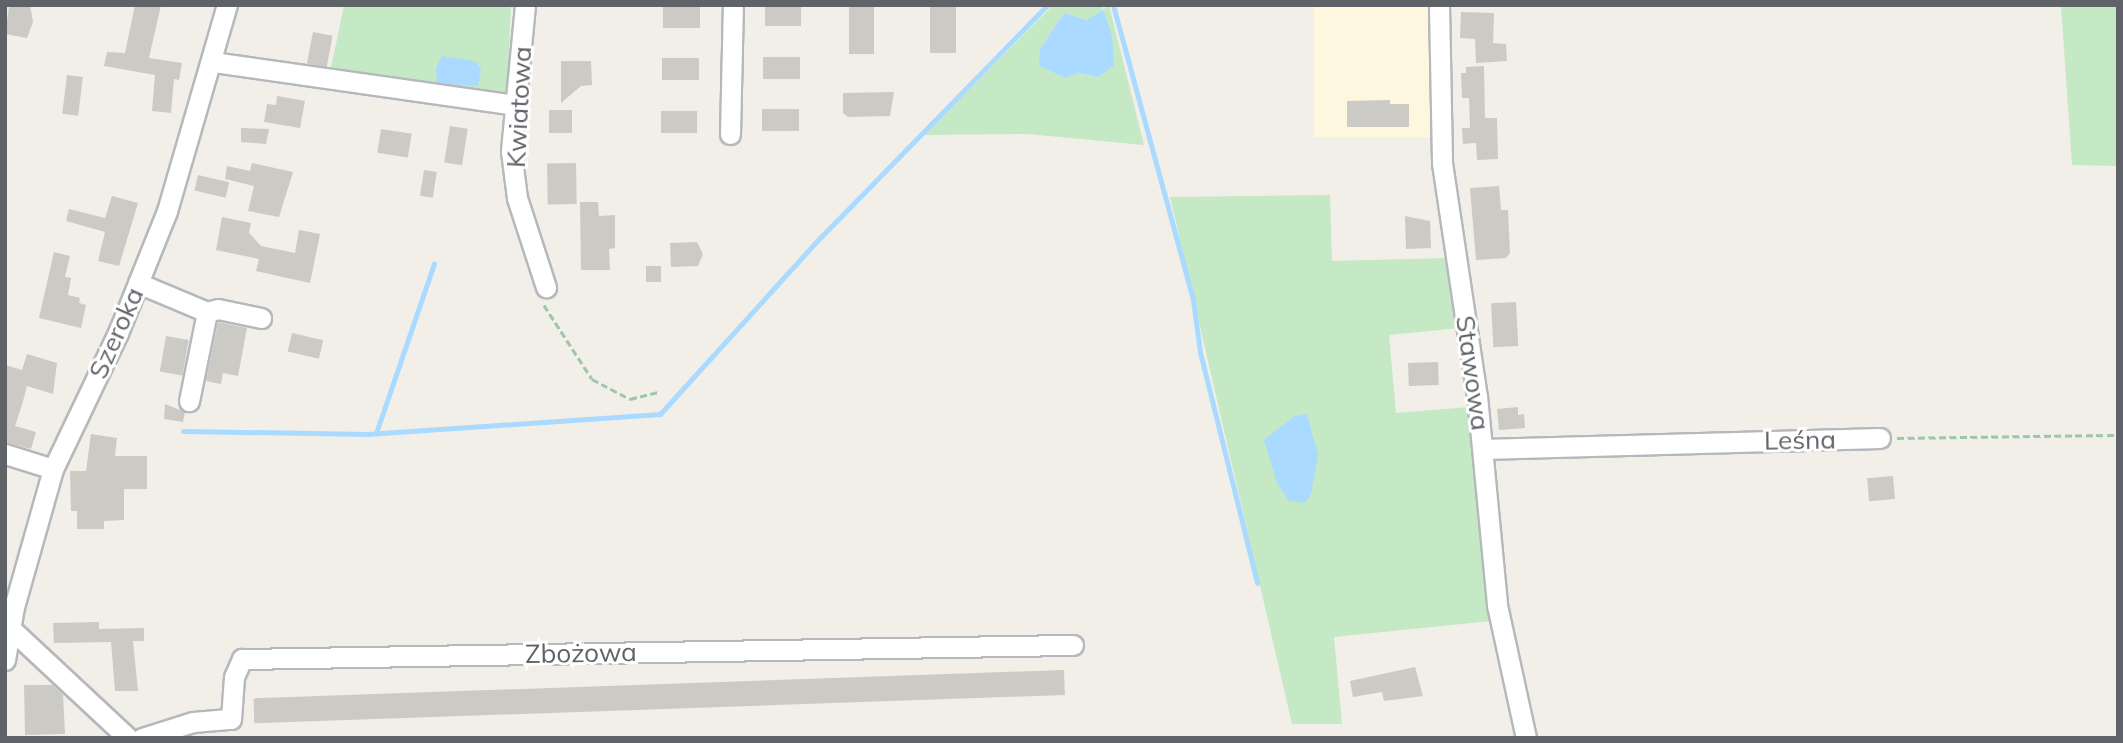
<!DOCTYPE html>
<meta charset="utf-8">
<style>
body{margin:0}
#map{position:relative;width:2123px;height:743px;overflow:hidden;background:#f1efe8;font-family:Mulish,sans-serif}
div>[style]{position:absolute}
.commercial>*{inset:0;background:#fef7e0;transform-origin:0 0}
.green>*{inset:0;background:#c5e8c5}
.water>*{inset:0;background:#aadaff}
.stream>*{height:5px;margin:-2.5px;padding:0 2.5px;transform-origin:2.5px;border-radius:2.5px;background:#aadaff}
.building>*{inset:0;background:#cccac5;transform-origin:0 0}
.path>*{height:2.5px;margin-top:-1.25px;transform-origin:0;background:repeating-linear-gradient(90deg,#9cc7a9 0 7px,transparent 0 10.5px)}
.roads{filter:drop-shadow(2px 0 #b5b8bc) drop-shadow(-2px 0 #b5b8bc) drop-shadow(0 2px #b5b8bc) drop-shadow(0 -2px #b5b8bc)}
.minor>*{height:19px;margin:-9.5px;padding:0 9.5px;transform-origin:9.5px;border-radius:9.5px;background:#fff}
span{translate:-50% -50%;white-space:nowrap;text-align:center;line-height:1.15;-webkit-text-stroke:6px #fff;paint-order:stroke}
.street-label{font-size:26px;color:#5f6368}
.frame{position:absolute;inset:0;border:7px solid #5f6368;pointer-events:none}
</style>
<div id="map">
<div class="commercial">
<div style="left:1314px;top:5px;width:118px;height:132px"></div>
</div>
<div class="green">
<div style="clip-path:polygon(344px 5px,511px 5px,507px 97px,330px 73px)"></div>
<div style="clip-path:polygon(evenodd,1053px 5px,1102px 5px,1103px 10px,1109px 5px,1144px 145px,1028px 134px,924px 135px,1053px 5px,1064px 13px,1087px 20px,1098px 77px,1078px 73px,1040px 49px,1064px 13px)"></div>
<div style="clip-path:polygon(2061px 5px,2118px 5px,2118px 166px,2072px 165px)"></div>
<div style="clip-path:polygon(1330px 195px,1332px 261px,1448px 258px,1460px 328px,1389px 335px,1396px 413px,1469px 407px,1491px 621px,1334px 637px,1342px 724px,1292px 724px,1170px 197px)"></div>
</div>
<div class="water">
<div style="clip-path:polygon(1103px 10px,1112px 36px,1114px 65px,1098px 77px,1078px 73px,1066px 78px,1039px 66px,1040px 49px,1064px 13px,1087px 20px)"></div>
<div style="clip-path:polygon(442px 56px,474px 61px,481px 68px,478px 86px,437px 83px,436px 68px)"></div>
<div style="clip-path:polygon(1307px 414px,1318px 455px,1311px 494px,1305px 503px,1289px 501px,1277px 483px,1264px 440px,1295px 416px)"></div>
</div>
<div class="stream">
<div style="left:1113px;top:5px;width:306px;rotate:74.8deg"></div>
<div style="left:1193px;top:300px;width:52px;rotate:82.3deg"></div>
<div style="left:1200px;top:352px;width:238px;rotate:76.1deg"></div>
<div style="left:183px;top:431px;width:184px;rotate:0.9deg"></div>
<div style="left:367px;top:434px;width:294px;rotate:-3.9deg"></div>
<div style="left:660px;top:414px;width:229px;rotate:-47.8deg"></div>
<div style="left:814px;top:244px;width:334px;rotate:-45.7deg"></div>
<div style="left:376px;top:433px;width:179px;rotate:-71.1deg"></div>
</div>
<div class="building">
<div style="clip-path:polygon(30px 5px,33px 22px,27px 38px,5px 34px,9px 7px)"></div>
<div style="clip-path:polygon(135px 5px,161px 5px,149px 58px,182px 63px,179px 80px,174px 79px,171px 113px,152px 111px,155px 75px,104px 66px,107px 52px,125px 53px)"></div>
<div style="left:765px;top:5px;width:36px;height:21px"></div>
<div style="left:849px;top:5px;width:25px;height:49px"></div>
<div style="left:930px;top:5px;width:26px;height:48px"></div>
<div style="left:663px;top:6px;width:37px;height:22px"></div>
<div style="clip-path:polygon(1461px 12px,1494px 13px,1493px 43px,1506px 44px,1507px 61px,1476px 63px,1475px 39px,1460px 38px)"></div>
<div style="left:313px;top:32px;width:20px;height:32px;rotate:11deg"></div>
<div style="left:763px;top:57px;width:37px;height:22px"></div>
<div style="left:699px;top:58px;width:22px;height:37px;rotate:90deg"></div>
<div style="clip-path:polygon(561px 61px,591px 61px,592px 85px,581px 86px,561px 103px)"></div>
<div style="clip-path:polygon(1484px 66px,1485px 118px,1497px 118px,1498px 159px,1477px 160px,1476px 143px,1463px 144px,1462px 128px,1470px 128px,1469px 98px,1462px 98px,1461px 73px,1466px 73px,1466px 67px)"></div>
<div style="left:67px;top:75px;width:16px;height:39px;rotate:7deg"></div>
<div style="clip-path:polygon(894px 92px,890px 116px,848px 117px,843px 113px,843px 93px)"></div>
<div style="clip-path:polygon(277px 96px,305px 101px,300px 128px,264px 122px,267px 104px,276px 105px)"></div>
<div style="clip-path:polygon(1390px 100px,1390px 104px,1409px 104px,1409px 127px,1347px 127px,1347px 101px)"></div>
<div style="left:799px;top:109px;width:22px;height:37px;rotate:90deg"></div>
<div style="left:549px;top:110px;width:23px;height:23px"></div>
<div style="left:661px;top:111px;width:36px;height:22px"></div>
<div style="left:450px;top:126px;width:18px;height:37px;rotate:9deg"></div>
<div style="clip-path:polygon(241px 128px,269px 129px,266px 144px,241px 142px)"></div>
<div style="left:381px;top:129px;width:31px;height:24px;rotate:9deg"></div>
<div style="clip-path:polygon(252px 163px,293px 172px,279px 217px,248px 211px,254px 186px,225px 179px,227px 166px,250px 171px)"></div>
<div style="left:576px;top:163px;width:41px;height:29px;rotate:89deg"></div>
<div style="left:424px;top:170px;width:13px;height:26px;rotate:9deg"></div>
<div style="left:198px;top:175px;width:32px;height:16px;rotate:13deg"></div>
<div style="clip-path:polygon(1499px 186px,1501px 210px,1508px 210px,1510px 253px,1506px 258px,1476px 260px,1470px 188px)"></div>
<div style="clip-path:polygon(112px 196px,138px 203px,119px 266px,98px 261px,105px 232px,66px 221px,69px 209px,105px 218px)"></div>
<div style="clip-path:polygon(580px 202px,598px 202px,599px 216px,615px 215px,615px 248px,609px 249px,610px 270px,581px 270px)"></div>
<div style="clip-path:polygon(1405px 216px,1430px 221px,1431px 248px,1406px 249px)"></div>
<div style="clip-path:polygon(222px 217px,251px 223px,249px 233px,261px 246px,295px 253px,299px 230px,320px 234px,310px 283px,256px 271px,259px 259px,216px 250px)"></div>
<div style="clip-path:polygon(697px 242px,703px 254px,698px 266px,671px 267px,670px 243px)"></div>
<div style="clip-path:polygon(54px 252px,70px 256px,65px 277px,71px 278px,68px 295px,80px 298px,79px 303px,86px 305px,81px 328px,39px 318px)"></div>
<div style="left:646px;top:266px;width:15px;height:16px"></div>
<div style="left:1516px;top:302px;width:44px;height:25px;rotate:87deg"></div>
<div style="clip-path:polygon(218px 322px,247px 328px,238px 376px,223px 373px,221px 384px,206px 381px)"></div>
<div style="left:292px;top:333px;width:32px;height:19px;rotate:13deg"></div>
<div style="left:166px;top:336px;width:23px;height:36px;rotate:10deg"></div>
<div style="clip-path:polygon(27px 354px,57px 363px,53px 394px,27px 386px,22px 405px,15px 426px,36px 432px,31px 449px,5px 442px,5px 365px,22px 370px)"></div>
<div style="left:1438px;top:362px;width:23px;height:30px;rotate:88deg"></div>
<div style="clip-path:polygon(165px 404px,185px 412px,183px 422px,164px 419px)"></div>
<div style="clip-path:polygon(1518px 407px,1518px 415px,1524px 414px,1525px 428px,1499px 430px,1497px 409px)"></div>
<div style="clip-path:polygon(91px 434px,117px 438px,115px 456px,147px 456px,147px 489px,124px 489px,124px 520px,104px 521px,104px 529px,77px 529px,77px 511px,71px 511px,70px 471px,86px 471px)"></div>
<div style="left:1893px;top:476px;width:23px;height:26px;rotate:85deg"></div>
<div style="clip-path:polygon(99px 622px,99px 629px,144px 628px,144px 641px,133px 641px,138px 691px,115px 691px,111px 642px,54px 643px,53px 623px)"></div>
<div style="clip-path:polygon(1415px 667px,1423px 696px,1384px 701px,1382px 692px,1353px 697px,1350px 681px)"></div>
<div style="left:1064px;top:670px;width:25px;height:811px;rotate:88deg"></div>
<div style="clip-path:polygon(24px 685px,53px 685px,63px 695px,65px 734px,25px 735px)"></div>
</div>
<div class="path">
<div style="left:544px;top:305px;width:88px;rotate:57deg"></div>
<div style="left:592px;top:379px;width:43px;rotate:27.8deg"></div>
<div style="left:630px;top:399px;width:29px;rotate:-14deg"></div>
<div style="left:1897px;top:438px;width:221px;rotate:-0.8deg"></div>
</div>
<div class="roads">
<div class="minor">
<div style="left:525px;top:5px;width:147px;rotate:95.5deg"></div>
<div style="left:511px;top:151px;width:47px;rotate:82.7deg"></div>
<div style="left:517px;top:198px;width:94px;rotate:72deg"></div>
<div style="left:1439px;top:5px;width:158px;rotate:88.9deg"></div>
<div style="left:1442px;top:163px;width:236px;rotate:81.5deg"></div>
<div style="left:1477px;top:396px;width:210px;rotate:84.5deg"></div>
<div style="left:1497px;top:605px;width:136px;rotate:77.7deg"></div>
<div style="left:213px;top:62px;width:304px;rotate:8.1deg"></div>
<div style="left:730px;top:134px;width:129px;rotate:-88.7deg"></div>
<div style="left:138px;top:283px;width:75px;rotate:22.8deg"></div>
<div style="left:207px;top:312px;width:91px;rotate:101.4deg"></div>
<div style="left:207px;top:312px;width:11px;rotate:-15deg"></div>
<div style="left:218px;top:309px;width:44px;rotate:11.8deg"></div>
<div style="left:1483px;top:449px;width:397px;rotate:-1.6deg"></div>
<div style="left:5px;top:454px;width:50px;rotate:17.4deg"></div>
<div style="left:10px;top:628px;width:161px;rotate:43deg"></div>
<div style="left:5px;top:660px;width:54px;rotate:-80.4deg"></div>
<div style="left:14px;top:607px;width:143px;rotate:-74.2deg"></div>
<div style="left:53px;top:469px;width:151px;rotate:-64.5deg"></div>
<div style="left:118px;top:333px;width:131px;rotate:-68.1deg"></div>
<div style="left:167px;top:211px;width:215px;rotate:-73.8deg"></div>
<div style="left:142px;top:738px;width:53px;rotate:-17.4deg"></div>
<div style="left:193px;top:722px;width:38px;rotate:-5deg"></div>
<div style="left:231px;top:719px;width:42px;rotate:-85.9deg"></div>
<div style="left:234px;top:677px;width:20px;rotate:-66deg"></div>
<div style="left:242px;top:659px;width:831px;rotate:-0.97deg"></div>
</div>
</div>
<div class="street-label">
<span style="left:519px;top:107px;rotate:-87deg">Kwiatowa</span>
<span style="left:116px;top:333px;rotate:-66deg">Szeroka</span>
<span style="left:1473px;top:373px;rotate:82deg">Stawowa</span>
<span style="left:1800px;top:440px;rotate:-1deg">Leśna</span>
<span style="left:581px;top:653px;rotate:-1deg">Zbożowa</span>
</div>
<div class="frame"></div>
</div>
